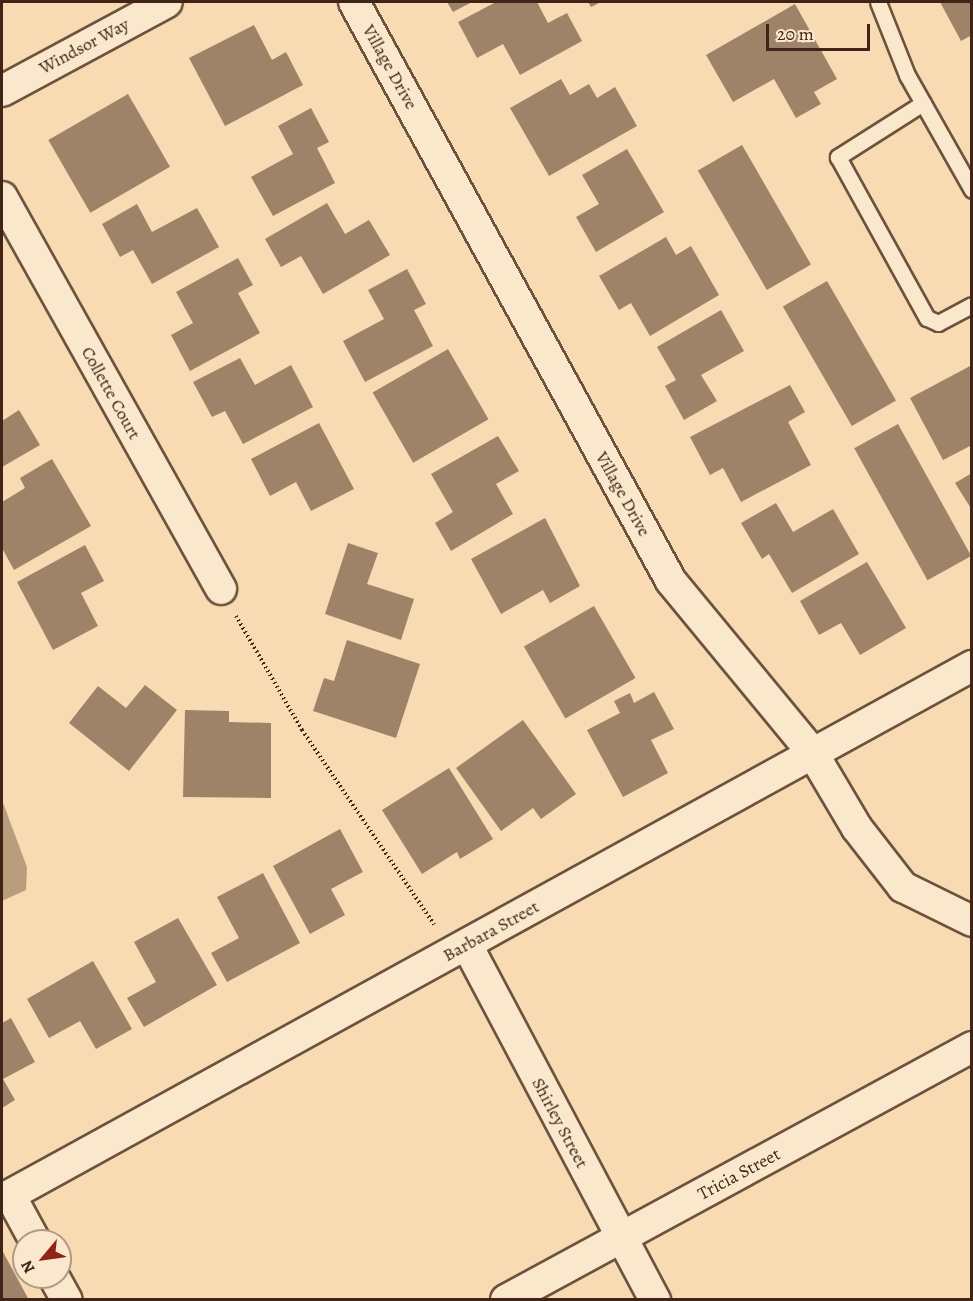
<!DOCTYPE html>
<style>
body{margin:0}
#map{position:relative;width:973px;height:1301px;overflow:hidden;background:#f8dbb2;font-family:Alegreya,serif}
div>[style]{position:absolute}
.water>*{inset:0;background:#b99d7d}
.building>*{inset:0;background:#9f8368;transform-origin:0 0}
.path>*{height:4px;margin-top:-2px;transform-origin:0;background:repeating-linear-gradient(90deg,#3f2417 0 1.5px,transparent 0 4.5px)}
.roads{filter:drop-shadow(2px 0 #6d523e) drop-shadow(-2px 0 #6d523e) drop-shadow(0 2px #6d523e) drop-shadow(0 -2px #6d523e)}
.service>*{height:15px;margin:-7.5px;padding:0 7.5px;transform-origin:7.5px;border-radius:7.5px;background:#fae8cd}
.minor>*{height:30px;margin:-15px;padding:0 15px;transform-origin:15px;border-radius:15px;background:#fae8cd}
span{translate:-50% -50%;white-space:nowrap;text-align:center;line-height:1.15;-webkit-text-stroke:5px #fae8cd;paint-order:stroke}
.street-label{font-size:18px;color:#3f2417}
.frame{position:absolute;inset:0;border:3px solid #3f2417;pointer-events:none}
.north{position:absolute;left:12px;top:1229px;width:60px;height:60px;box-sizing:border-box;background:#fae8cd;border:2px solid #af9a84;border-radius:50%;rotate:241deg;font-size:16px;font-weight:700;line-height:24px;text-align:center;color:#3f2417}
.north::after{content:'';display:block;margin:auto;width:21px;height:27px;background:#8f2418;clip-path:polygon(50% 0,100% 100%,50% 72%,0 100%)}
.scale{position:absolute;left:766px;top:24px;width:104px;height:27px;box-sizing:border-box;border:3px solid #3f2417;border-top:0;padding-left:8px;font-size:18px;line-height:21px;white-space:nowrap;color:#3f2417;-webkit-text-stroke:4px #fae8cd;paint-order:stroke}
</style>
<div id="map">
<div class="water">
<div style="clip-path:polygon(2px 800px,27px 867px,26px 890px,2px 901px)"></div>
</div>
<div class="building">
<div style="clip-path:polygon(447px 2px,472px 2px,453px 12px)"></div>
<div style="clip-path:polygon(496px 2px,537px 2px,548px 23px,567px 13px,582px 41px,520px 75px,503px 44px,477px 58px,458px 22px)"></div>
<div style="clip-path:polygon(588px 2px,601px 2px,591px 7px)"></div>
<div style="clip-path:polygon(940px 2px,972px 2px,972px 35px,961px 41px)"></div>
<div style="clip-path:polygon(795px 4px,837px 79px,814px 92px,821px 104px,796px 118px,774px 79px,733px 102px,706px 55px)"></div>
<div style="clip-path:polygon(254px 25px,272px 60px,286px 52px,303px 85px,225px 126px,189px 58px)"></div>
<div style="clip-path:polygon(561px 79px,570px 95px,589px 84px,597px 98px,615px 87px,637px 126px,549px 176px,510px 108px)"></div>
<div style="left:128px;top:94px;width:84px;height:92px;rotate:60deg"></div>
<div style="clip-path:polygon(311px 108px,329px 142px,317px 148px,335px 183px,273px 216px,251px 177px,293px 154px,278px 126px)"></div>
<div style="left:742px;top:145px;width:138px;height:51px;rotate:60deg"></div>
<div style="clip-path:polygon(627px 149px,664px 212px,596px 252px,576px 217px,599px 204px,582px 175px)"></div>
<div style="clip-path:polygon(327px 203px,345px 234px,369px 220px,390px 255px,323px 294px,301px 256px,281px 267px,265px 239px)"></div>
<div style="clip-path:polygon(137px 204px,152px 232px,197px 208px,219px 247px,152px 284px,133px 250px,120px 257px,102px 224px)"></div>
<div style="clip-path:polygon(666px 237px,676px 255px,691px 246px,719px 295px,650px 336px,631px 303px,619px 310px,599px 276px)"></div>
<div style="clip-path:polygon(238px 258px,253px 285px,238px 293px,260px 333px,190px 371px,171px 335px,193px 323px,176px 292px)"></div>
<div style="clip-path:polygon(407px 269px,426px 304px,414px 310px,433px 346px,365px 382px,343px 341px,384px 319px,368px 290px)"></div>
<div style="left:827px;top:281px;width:138px;height:51px;rotate:60deg"></div>
<div style="clip-path:polygon(721px 310px,744px 351px,701px 375px,717px 401px,684px 420px,665px 386px,676px 380px,657px 347px)"></div>
<div style="left:448px;top:349px;width:81px;height:87px;rotate:60deg"></div>
<div style="clip-path:polygon(240px 358px,255px 385px,291px 365px,313px 407px,243px 444px,225px 411px,212px 417px,193px 382px)"></div>
<div style="clip-path:polygon(972px 365px,972px 445px,943px 460px,910px 398px)"></div>
<div style="clip-path:polygon(790px 385px,805px 412px,788px 422px,811px 465px,741px 502px,723px 468px,710px 475px,690px 437px)"></div>
<div style="clip-path:polygon(19px 410px,40px 445px,2px 467px,2px 421px)"></div>
<div style="clip-path:polygon(319px 423px,354px 489px,311px 511px,296px 482px,270px 496px,251px 459px)"></div>
<div style="left:898px;top:424px;width:151px;height:50px;rotate:61deg"></div>
<div style="clip-path:polygon(498px 436px,519px 471px,496px 484px,513px 514px,451px 551px,435px 523px,453px 512px,431px 474px)"></div>
<div style="clip-path:polygon(52px 459px,91px 526px,14px 570px,2px 548px,2px 502px,25px 488px,20px 478px)"></div>
<div style="clip-path:polygon(972px 473px,972px 510px,955px 483px)"></div>
<div style="clip-path:polygon(776px 503px,793px 532px,833px 509px,859px 554px,792px 593px,769px 554px,762px 559px,741px 523px)"></div>
<div style="clip-path:polygon(545px 518px,580px 586px,550px 603px,543px 590px,501px 614px,471px 559px)"></div>
<div style="clip-path:polygon(348px 543px,378px 553px,367px 584px,414px 599px,401px 640px,325px 614px)"></div>
<div style="clip-path:polygon(85px 545px,104px 581px,81px 593px,98px 626px,53px 650px,17px 582px)"></div>
<div style="clip-path:polygon(867px 562px,906px 628px,860px 655px,841px 623px,819px 635px,800px 601px)"></div>
<div style="left:594px;top:606px;width:83px;height:81px;rotate:60deg"></div>
<div style="clip-path:polygon(347px 640px,420px 664px,396px 738px,313px 711px,324px 678px,334px 681px)"></div>
<div style="clip-path:polygon(145px 685px,177px 710px,129px 771px,69px 723px,98px 686px,126px 708px)"></div>
<div style="clip-path:polygon(654px 692px,674px 729px,651px 740px,668px 773px,623px 797px,587px 730px,620px 713px,614px 701px,630px 693px,634px 703px)"></div>
<div style="clip-path:polygon(185px 710px,229px 711px,229px 722px,271px 723px,271px 798px,183px 797px)"></div>
<div style="clip-path:polygon(523px 720px,576px 794px,541px 819px,533px 808px,501px 831px,456px 768px)"></div>
<div style="clip-path:polygon(449px 768px,493px 839px,460px 859px,457px 852px,422px 874px,382px 810px)"></div>
<div style="clip-path:polygon(340px 829px,363px 872px,331px 889px,345px 915px,310px 934px,273px 866px)"></div>
<div style="clip-path:polygon(263px 873px,300px 943px,227px 982px,211px 953px,239px 938px,217px 897px)"></div>
<div style="clip-path:polygon(178px 918px,217px 985px,144px 1027px,127px 998px,156px 982px,134px 942px)"></div>
<div style="clip-path:polygon(93px 961px,132px 1029px,96px 1049px,80px 1021px,49px 1038px,27px 999px)"></div>
<div style="clip-path:polygon(11px 1018px,35px 1062px,3px 1079px,15px 1100px,2px 1108px,2px 1023px)"></div>
<div style="clip-path:polygon(2px 1250px,29px 1300px,2px 1300px)"></div>
</div>
<div class="path">
<div style="left:236px;top:616px;width:132px;rotate:59.9deg"></div>
<div style="left:302px;top:730px;width:235px;rotate:55.8deg"></div>
</div>
<div class="roads">
<div class="service">
<div style="left:878px;top:2px;width:79px;rotate:68.3deg"></div>
<div style="left:907px;top:75px;width:132px;rotate:60.5deg"></div>
<div style="left:923px;top:103px;width:101px;rotate:147.6deg"></div>
<div style="left:838px;top:157px;width:184px;rotate:61.1deg"></div>
<div style="left:927px;top:318px;width:12px;rotate:24deg"></div>
<div style="left:938px;top:323px;width:38px;rotate:-28deg"></div>
</div>
<div class="minor">
<div style="left:354px;top:2px;width:660px;rotate:61.3deg"></div>
<div style="left:671px;top:581px;width:222px;rotate:50.5deg"></div>
<div style="left:812px;top:752px;width:88px;rotate:59.4deg"></div>
<div style="left:857px;top:828px;width:75px;rotate:52.1deg"></div>
<div style="left:903px;top:887px;width:77px;rotate:26.2deg"></div>
<div style="left:2px;top:91px;width:187px;rotate:-28.3deg"></div>
<div style="left:2px;top:197px;width:449px;rotate:60.8deg"></div>
<div style="left:467px;top:945px;width:402px;rotate:62.1deg"></div>
<div style="left:35px;top:1241px;width:52px;rotate:-118.5deg"></div>
<div style="left:10px;top:1195px;width:1098px;rotate:-28.81deg"></div>
<div style="left:54px;top:1277px;width:26px;rotate:61deg"></div>
<div style="left:506px;top:1300px;width:530px;rotate:-28.5deg"></div>
</div>
</div>
<div class="street-label">
<span style="left:84px;top:46px;rotate:-28deg">Windsor Way</span>
<span style="left:390px;top:67px;rotate:61deg">Village Drive</span>
<span style="left:111px;top:393px;rotate:61deg">Collette Court</span>
<span style="left:623px;top:494px;rotate:61deg">Village Drive</span>
<span style="left:491px;top:931px;rotate:-29deg">Barbara Street</span>
<span style="left:560px;top:1123px;rotate:62deg">Shirley Street</span>
<span style="left:739px;top:1174px;rotate:-28deg">Tricia Street</span>
</div>
<div class="frame"></div>
<div class="north">N</div>
<div class="scale">20 m</div>
</div>
